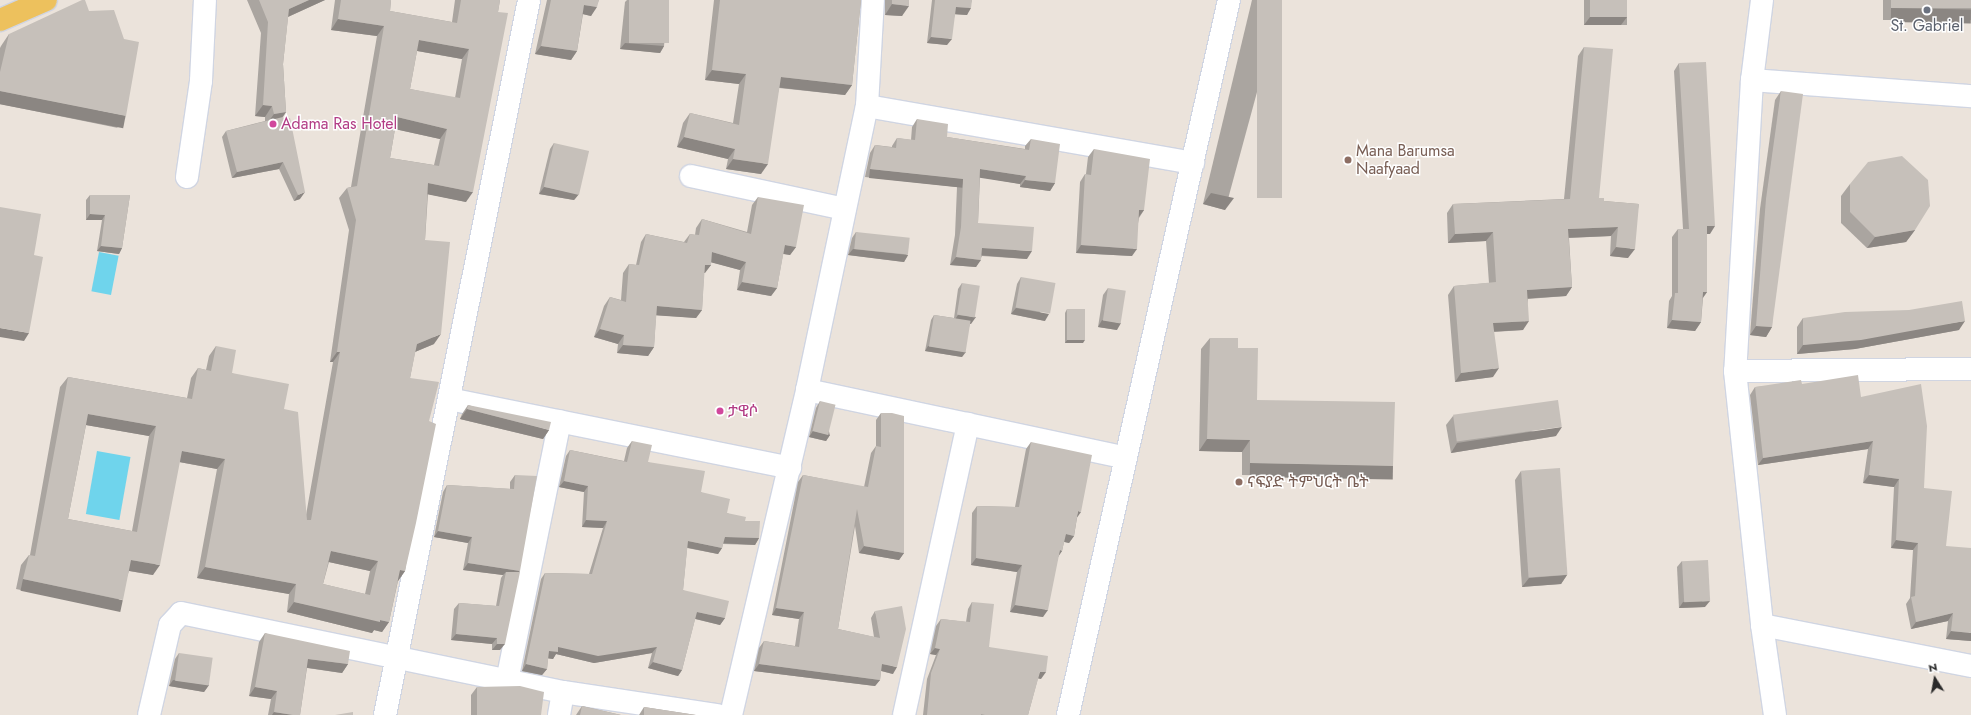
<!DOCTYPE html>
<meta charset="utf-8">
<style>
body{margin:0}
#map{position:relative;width:1971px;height:715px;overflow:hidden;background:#ebe3db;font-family:Jost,"Noto Sans Ethiopic",sans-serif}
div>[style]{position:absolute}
.water>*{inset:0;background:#6fd4ec;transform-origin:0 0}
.roads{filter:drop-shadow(1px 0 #d0d5e2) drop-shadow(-1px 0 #d0d5e2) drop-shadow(0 1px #d0d5e2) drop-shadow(0 -1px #d0d5e2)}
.minor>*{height:22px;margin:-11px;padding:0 11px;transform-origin:11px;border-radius:11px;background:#fff}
.major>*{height:22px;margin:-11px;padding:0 11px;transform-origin:11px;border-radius:11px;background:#edc15d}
.wall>*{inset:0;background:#aaa5a0;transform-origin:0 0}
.shaded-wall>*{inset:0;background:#8b8682;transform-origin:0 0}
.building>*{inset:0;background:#c6c0ba;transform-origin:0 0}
.dots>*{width:11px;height:11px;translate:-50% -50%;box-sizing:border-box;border:2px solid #fff;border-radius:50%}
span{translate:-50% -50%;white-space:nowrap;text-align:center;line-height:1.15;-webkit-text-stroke:3px #fff;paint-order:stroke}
.worship-label{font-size:16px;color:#5b616d}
.hotel-label{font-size:16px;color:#b23c85}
.left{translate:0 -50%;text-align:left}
.education-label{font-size:16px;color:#785e54}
.north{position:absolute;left:1915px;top:659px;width:40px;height:40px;-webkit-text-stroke:3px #fff;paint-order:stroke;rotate:349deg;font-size:11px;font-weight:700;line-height:16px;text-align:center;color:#292929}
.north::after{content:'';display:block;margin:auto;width:14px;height:18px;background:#292929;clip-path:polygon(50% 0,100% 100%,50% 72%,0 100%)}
</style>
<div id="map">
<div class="water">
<div style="left:99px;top:252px;width:20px;height:40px;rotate:11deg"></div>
<div style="left:97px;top:451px;width:34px;height:64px;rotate:10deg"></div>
</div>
<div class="roads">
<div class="minor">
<div style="left:1762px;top:0;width:81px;rotate:97.1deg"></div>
<div style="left:1752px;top:80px;width:291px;rotate:93.3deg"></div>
<div style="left:1735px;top:371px;width:255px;rotate:83.9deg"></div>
<div style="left:1762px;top:625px;width:91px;rotate:81.8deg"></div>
<div style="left:1752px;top:80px;width:220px;rotate:4.2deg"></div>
<div style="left:867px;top:106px;width:331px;rotate:9.9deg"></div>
<div style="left:691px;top:176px;width:157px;rotate:12.1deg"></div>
<div style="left:187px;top:177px;width:97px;rotate:-81.7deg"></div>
<div style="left:201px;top:81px;width:81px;rotate:-87.2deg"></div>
<div style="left:1735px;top:371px;width:236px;rotate:-0.5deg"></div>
<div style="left:807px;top:390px;width:326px;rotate:12deg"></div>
<div style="left:449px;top:399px;width:348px;rotate:11.4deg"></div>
<div style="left:1762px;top:625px;width:213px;rotate:11.1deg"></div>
<div style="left:507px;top:681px;width:265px;rotate:-78.5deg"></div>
<div style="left:149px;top:715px;width:92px;rotate:-76.9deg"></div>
<div style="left:170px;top:625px;width:16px;rotate:-47deg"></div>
<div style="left:181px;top:613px;width:390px;rotate:11.7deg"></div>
<div style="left:563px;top:692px;width:156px;rotate:8.5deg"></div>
<div style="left:385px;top:715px;width:729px;rotate:-78.61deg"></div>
<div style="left:559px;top:715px;width:23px;rotate:-80deg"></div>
<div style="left:731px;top:715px;width:334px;rotate:-76.8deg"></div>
<div style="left:807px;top:390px;width:290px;rotate:-78.1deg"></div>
<div style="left:867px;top:106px;width:106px;rotate:-86.8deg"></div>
<div style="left:904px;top:715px;width:298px;rotate:-77.6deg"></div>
<div style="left:1068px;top:715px;width:733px;rotate:-77.31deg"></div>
</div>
<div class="major">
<div style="left:0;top:20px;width:50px;rotate:-23.5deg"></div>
</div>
</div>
<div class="wall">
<div style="clip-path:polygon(247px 0,325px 0,288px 17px,283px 64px,286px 112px,283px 117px,300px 199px,294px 201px,279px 169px,232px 178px,222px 137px,226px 131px,265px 121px,265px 117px,255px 116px,261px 33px)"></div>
<div style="clip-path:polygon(evenodd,335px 0,391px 0,390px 11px,452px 22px,455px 0,500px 0,466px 202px,428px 194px,425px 240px,434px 344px,415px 352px,410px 378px,429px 421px,405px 571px,398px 581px,389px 622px,382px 632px,374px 630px,372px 633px,287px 612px,289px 594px,197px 578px,217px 469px,179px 462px,153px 575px,129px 571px,115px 610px,16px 589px,21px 565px,29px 555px,30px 555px,60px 387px,68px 377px,187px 398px,191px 378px,198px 368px,206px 370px,209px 356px,216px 346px,232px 373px,284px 409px,306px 515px,333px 362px,330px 362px,349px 230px,339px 198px,347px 188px,351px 187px,377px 36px,331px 30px,335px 0,417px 51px,462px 59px,455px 98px,410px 89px,417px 51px,335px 0,395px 129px,440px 139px,434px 165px,390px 158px,395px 129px,335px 0,86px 425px,149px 436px,132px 531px,68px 519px,86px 425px,335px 0,329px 562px,370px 571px,365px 594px,323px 584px,329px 562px)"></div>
<div style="clip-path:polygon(547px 0,599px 0,591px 16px,583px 14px,577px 51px,571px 60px,535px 54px)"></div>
<div style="clip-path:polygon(627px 0,669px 0,664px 46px,660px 53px,620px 49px,625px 2px)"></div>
<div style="clip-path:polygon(714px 0,861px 0,852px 85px,845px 95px,779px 88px,761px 174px,726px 169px,728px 159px,677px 147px,683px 123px,690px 113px,733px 123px,739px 84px,705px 80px)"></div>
<div style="clip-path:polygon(885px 0,909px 0,902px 16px,885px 15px)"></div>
<div style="clip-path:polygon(932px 0,972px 0,967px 15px,955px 14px,947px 45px,927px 43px)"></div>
<div style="clip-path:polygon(1252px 0,1282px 0,1225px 210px,1203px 204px)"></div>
<div style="left:1584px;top:0;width:43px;height:25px"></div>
<div style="left:1883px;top:0;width:88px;height:20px"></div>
<div style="clip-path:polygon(9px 34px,118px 128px,0 104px,0 48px,1px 46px)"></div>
<div style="clip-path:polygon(1584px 47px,1599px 198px,1604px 201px,1639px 204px,1628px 258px,1610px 256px,1611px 236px,1569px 238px,1572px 287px,1566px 296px,1528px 299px,1523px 330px,1494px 332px,1493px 377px,1455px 382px,1448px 295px,1454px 286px,1489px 283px,1486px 241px,1448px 243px,1447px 213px,1453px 204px,1564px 199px,1578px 56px)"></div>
<div style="clip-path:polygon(1679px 63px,1710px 234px,1707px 234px,1707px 292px,1703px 298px,1701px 322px,1695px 331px,1667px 328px,1669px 301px,1672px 296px,1672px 237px,1678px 229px,1683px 229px,1674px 71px)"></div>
<div style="clip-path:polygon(1781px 91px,1772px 327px,1766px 337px,1750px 335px,1760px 209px,1775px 100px)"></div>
<div style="clip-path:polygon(917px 119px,947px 137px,1025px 149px,1025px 146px,1031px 139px,1055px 183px,1050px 191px,1020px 187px,1020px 184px,980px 177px,978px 223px,1027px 259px,982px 256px,976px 267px,950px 265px,955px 235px,957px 187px,865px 177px,870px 153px,875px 145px,892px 147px,892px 146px,897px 138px,911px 140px,912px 127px)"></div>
<div style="clip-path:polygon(554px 143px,579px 194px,574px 200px,539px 194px,550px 149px)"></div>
<div style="clip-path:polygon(1094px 149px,1144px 210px,1139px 218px,1132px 256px,1076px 253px,1080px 182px,1085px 174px,1086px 174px,1088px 157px)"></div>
<div style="clip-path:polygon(1850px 184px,1915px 230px,1906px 242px,1867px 248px,1841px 223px,1841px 196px)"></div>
<div style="clip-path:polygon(90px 195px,130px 195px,122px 248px,119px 254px,97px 251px,102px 220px,86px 220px,86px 200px)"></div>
<div style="clip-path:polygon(758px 197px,796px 247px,790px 255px,783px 254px,777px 288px,771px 296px,737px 290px,740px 270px,711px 262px,711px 265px,704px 273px,702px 310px,696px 318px,656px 315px,654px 347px,648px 356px,617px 353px,618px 344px,594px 337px,604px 306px,610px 297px,621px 300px,623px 273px,629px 264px,636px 265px,641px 242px,646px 234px,684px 242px,690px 234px,695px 235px,696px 228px,702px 219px,747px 232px,752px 205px)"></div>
<div style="clip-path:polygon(856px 232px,908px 255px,904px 262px,848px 255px,852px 238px)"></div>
<div style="clip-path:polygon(1021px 277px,1045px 321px,1011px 314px,1017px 284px)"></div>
<div style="clip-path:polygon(962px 283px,971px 324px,970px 323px,962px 357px,925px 351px,931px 320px,934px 315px,954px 318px,958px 289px)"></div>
<div style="clip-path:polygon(1108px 288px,1117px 330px,1098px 327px,1103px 295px)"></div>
<div style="clip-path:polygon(1067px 309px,1083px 343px,1065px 343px,1065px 313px)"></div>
<div style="clip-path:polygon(1803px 318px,1959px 330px,1855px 349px,1797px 354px,1797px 327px)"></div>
<div style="clip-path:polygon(1210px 338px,1238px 348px,1257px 400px,1393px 466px,1385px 478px,1242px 475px,1242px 452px,1199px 451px,1201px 349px)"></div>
<div style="clip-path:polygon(1802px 384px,1861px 397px,1924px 488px,1946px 546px,1971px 641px,1946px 639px,1948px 621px,1911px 629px,1906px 604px,1910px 598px,1913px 550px,1891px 548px,1894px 487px,1863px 483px,1868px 449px,1758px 465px,1750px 395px,1755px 387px)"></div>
<div style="clip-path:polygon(820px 401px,830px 435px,826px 441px,809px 437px,816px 408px)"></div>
<div style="clip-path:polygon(468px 405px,549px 430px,543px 439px,460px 419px,462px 414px)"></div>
<div style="clip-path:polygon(881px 413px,904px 553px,899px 560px,859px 553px,855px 526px,838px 629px,874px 637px,871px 618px,875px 611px,893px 674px,881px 671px,880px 680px,875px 686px,754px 671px,759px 648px,764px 641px,795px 646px,799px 619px,772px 615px,798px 482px,803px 475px,864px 487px,871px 453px,876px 446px,876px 420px)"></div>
<div style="clip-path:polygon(1453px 416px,1556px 436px,1451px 453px,1446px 425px)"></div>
<div style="clip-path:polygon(632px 441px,648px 462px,701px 492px,727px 513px,745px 521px,759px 538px,755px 545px,723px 544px,722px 548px,718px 554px,687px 548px,683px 590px,725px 618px,720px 625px,695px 619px,682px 670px,678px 676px,648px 668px,652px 653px,594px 663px,556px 654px,553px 659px,548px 658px,547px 669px,542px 675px,522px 671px,541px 579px,545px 573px,589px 574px,603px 528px,582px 527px,584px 492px,559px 487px,566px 456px,570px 450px,624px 461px,627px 448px)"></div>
<div style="clip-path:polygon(1031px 442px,1077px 518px,1074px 536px,1069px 543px,1064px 542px,1062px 551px,1058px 557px,1043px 617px,1010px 612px,1017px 572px,971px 565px,972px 513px,977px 506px,1015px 507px,1026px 449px)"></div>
<div style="clip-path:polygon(1521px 471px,1567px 575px,1561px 584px,1522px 587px,1515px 480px)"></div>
<div style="clip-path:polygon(515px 475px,519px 572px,500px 650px,492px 650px,492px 644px,451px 640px,454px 609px,459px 603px,496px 606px,501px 578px,503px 575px,463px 570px,468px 543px,434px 537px,443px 492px,447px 485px,510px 489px,510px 482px)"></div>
<div style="clip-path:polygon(1682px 561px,1705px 607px,1679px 608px,1677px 567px)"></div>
<div style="clip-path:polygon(972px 602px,989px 647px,1041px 679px,1038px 678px,1028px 715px,923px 715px,927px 679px,936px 655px,930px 654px,936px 626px,941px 619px,966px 622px,968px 609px)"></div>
<div style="clip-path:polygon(265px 633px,348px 664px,342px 673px,307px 668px,300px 715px,268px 715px,271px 699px,249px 696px,259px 642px)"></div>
<div style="clip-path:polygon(179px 653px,209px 685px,204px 692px,169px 686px,175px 659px)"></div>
<div style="clip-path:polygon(477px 687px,541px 715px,471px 715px,471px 695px)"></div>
<div style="clip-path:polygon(582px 706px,621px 715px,576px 715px)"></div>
<div style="clip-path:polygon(644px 707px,696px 715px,639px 715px)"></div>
</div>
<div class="shaded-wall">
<div style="clip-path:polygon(309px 0,325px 0,281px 20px,289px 9px)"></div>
<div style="clip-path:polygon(892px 4px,909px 6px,902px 16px,885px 15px)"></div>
<div style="clip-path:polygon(584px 5px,597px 7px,591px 16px,578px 13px)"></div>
<div style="clip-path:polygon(956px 7px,971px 8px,967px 15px,951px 14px)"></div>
<div style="left:1891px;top:8px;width:80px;height:14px;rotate:1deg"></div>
<div style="clip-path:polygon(1590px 17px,1627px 17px,1621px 25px,1584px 25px)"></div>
<div style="clip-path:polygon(338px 19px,384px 26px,377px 36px,331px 30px)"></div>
<div style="clip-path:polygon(931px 37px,952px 39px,947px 45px,927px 43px)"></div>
<div style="clip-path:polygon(419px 40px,469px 49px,462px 59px,412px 50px)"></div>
<div style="clip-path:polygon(625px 43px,664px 46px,660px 53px,620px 49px)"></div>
<div style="clip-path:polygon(541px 46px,577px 51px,571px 60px,535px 54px)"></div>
<div style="clip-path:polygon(712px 70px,746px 74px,739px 84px,705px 80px)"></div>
<div style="clip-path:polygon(781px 77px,852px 85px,845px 95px,774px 87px)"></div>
<div style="left:0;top:91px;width:128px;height:13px;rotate:11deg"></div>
<div style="clip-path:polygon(263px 105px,272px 106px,265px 117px,255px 116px)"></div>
<div style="clip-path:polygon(286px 112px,278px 123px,266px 125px,274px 114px)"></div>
<div style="clip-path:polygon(397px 117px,447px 129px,440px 139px,390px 128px)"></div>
<div style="clip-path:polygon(684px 137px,735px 149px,728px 159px,677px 147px)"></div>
<div style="clip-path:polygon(733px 159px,768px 164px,761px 174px,726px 169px)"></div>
<div style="clip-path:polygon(283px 162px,279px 169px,232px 178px,237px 172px)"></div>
<div style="left:870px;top:169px;width:94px;height:9px;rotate:6deg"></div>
<div style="clip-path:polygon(980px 169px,1026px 176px,1020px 184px,975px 177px)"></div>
<div style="clip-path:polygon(1025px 180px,1055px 183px,1050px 191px,1020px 187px)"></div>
<div style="clip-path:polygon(428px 183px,473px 192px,466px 202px,421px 193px)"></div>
<div style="clip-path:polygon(544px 187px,579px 194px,574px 200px,539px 194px)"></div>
<div style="clip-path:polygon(305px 192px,300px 199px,294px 201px,298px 195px)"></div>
<div style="clip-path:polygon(1211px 193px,1234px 198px,1225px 210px,1203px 204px)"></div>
<div style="clip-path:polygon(1139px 210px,1144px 210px,1138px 218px)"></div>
<div style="clip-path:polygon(90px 214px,105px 215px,102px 220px,86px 220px)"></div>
<div style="clip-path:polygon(1707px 226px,1715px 226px,1710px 234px,1702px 234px)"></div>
<div style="clip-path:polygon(1618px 227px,1611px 236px,1562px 238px,1568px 229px)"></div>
<div style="clip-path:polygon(1915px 230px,1906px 242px,1867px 248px,1875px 237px)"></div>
<div style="clip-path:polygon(1493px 232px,1486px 241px,1448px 243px,1455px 234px)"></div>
<div style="clip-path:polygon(785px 245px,796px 247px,790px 255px,779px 253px)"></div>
<div style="clip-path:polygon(1081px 245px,1137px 249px,1132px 256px,1076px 253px)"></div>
<div style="clip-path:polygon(101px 246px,122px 248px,119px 254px,97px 251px)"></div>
<div style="clip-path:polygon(1616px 247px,1635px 249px,1628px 258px,1610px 256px)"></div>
<div style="clip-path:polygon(982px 248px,1032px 251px,1027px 259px,977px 255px)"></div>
<div style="clip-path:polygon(853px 249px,908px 255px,904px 262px,848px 255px)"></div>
<div style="clip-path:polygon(712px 252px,746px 262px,740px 270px,706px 261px)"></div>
<div style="clip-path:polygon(956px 257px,981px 260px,976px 267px,950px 265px)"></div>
<div style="clip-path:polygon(705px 265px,711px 265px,705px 273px,699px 273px)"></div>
<div style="clip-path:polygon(742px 282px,777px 288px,771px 296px,737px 290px)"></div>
<div style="clip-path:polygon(1572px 287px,1566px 296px,1521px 299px,1527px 290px)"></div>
<div style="clip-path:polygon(1703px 292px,1707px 292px,1701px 300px)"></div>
<div style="clip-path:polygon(657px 306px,702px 310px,696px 318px,651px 315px)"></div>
<div style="clip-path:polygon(1016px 308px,1049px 314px,1045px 321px,1011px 314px)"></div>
<div style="clip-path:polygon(958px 315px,976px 317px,971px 324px,954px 321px)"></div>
<div style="clip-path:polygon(1102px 320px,1121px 323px,1117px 330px,1098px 327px)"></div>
<div style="clip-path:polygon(1672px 320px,1701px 322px,1695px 331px,1667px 328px)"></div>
<div style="clip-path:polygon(1529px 321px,1523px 330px,1486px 332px,1493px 323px)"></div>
<div style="clip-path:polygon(1965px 321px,1959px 330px,1855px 349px,1797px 354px,1803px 345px)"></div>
<div style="clip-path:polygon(1756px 326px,1772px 327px,1766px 337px,1750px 335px)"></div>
<div style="clip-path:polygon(0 328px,29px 333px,24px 341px,0 337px)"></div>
<div style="clip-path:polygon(600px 329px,624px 335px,618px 344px,594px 337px)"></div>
<div style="clip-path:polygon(441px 334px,434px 344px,410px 354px,417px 344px)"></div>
<div style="clip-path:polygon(1067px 340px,1085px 340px,1083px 343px,1065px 343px)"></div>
<div style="clip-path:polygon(623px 345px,654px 347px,648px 356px,617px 353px)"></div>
<div style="clip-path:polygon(928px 346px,966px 352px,962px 357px,925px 351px)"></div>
<div style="clip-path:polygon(337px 352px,340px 352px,333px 362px,330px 362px)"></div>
<div style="clip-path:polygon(1499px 368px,1493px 377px,1455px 382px,1461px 373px)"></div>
<div style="clip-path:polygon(467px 409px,549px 430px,543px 439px,460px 419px)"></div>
<div style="clip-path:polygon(88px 414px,156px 426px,149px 436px,80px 424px)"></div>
<div style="clip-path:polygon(1562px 427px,1556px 436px,1451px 453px,1457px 443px)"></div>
<div style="clip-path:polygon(813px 431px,830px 435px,826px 441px,809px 437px)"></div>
<div style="clip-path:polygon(1207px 439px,1250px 440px,1242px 452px,1199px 451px)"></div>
<div style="clip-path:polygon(1873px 441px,1868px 449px,1758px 465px,1763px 458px)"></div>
<div style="clip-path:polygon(182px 451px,225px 459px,217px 469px,174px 461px)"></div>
<div style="left:1250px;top:463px;width:143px;height:14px;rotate:1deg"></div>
<div style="clip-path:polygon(1869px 475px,1899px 479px,1894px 487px,1863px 483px)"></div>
<div style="clip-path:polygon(564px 481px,588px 486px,584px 492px,559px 487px)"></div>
<div style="clip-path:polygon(1078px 511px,1081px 512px,1076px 519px)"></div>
<div style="clip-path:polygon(586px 520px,607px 521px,603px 528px,582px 527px)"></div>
<div style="clip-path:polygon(438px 531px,472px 537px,468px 543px,434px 537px)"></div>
<div style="clip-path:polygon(1066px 534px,1074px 536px,1069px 543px,1061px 541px)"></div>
<div style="clip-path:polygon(725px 537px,759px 538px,755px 545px,720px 543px)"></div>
<div style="clip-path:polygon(1896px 540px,1918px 543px,1913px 550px,1891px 548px)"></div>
<div style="clip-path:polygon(688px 541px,722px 548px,718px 554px,684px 547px)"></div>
<div style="clip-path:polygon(864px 546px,904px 553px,899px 560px,859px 553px)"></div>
<div style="clip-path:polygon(1060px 550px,1062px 551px,1057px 558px)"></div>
<div style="clip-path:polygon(331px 551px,378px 561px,370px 571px,324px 561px)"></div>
<div style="clip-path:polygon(976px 558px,1022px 565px,1017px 572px,971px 565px)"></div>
<div style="clip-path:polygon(131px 560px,160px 565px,153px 575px,124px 570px)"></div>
<div style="clip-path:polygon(468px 563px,520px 571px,515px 577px,506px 572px,503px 575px,463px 570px)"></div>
<div style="clip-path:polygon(205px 567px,296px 584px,289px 594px,197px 578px)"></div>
<div style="clip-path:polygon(400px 570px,405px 571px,398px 581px,393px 580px)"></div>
<div style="clip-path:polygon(1567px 575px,1561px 584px,1522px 587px,1529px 578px)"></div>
<div style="left:23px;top:579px;width:102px;height:12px;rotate:12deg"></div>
<div style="clip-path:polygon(1710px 601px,1705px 607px,1679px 608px,1683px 602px)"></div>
<div style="clip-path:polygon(294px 602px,389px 622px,382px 632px,374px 630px,372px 633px,287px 612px)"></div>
<div style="clip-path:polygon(1015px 605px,1048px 610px,1043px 617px,1010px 612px)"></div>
<div style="clip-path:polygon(776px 608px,804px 612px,799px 619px,772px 615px)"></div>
<div style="clip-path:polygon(697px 612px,725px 618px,720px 625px,692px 618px)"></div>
<div style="clip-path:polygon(1953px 613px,1948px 621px,1911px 629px,1916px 622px)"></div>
<div style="clip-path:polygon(1951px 631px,1971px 633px,1971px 641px,1946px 639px)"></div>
<div style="clip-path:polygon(456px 634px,497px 638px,492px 644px,451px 640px)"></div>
<div style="clip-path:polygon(497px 644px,505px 644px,500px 650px,492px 650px)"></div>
<div style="clip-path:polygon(558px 647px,657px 647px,652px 653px,594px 663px,556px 654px,553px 659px,545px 658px,549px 651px)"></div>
<div style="clip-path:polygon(935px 648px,940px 649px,936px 655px,930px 654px)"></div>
<div style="clip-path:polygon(308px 659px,348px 664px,342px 673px,302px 667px)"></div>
<div style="clip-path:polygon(653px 662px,682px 670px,678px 676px,648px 668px)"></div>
<div style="clip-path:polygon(526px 664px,547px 669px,542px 675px,522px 671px)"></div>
<div style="clip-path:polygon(759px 664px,880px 680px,875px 686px,754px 671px)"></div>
<div style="clip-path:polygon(882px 664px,897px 667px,893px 674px,878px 670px)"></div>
<div style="clip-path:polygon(1040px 672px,1046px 672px,1041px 679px,1036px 678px)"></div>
<div style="clip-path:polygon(173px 680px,209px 685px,204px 692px,169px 686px)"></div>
<div style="clip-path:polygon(255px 687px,277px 691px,271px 699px,249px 696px)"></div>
<div style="clip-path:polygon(274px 712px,293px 715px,272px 715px)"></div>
</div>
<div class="building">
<div style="clip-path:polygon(82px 0,85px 0,89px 11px,114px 10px,124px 39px,139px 42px,126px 116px,0 91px,0 72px,9px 34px)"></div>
<div style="clip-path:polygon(259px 0,309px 0,289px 9px,283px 64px,286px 112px,274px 114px,272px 106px,263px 105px,268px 22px)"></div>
<div style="clip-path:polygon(evenodd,341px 0,391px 0,390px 11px,457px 23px,461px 0,500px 0,498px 12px,508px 13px,473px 192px,428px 183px,425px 240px,450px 242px,441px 334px,417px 344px,410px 378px,439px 382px,429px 421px,436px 424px,416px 523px,405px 571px,400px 570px,389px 622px,380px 620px,380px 622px,294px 602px,296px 584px,205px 567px,225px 459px,182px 451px,160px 565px,131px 560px,123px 600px,23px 579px,29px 555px,35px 556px,68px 377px,192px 399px,198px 368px,211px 371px,216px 346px,236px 350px,232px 373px,289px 384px,284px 409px,298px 412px,307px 520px,311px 520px,340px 352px,337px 352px,356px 220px,347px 188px,357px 186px,384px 26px,338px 19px,341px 0,419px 40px,469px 49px,460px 98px,410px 89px,419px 40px,341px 0,397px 117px,447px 129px,439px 166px,390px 158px,397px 117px,341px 0,88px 414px,156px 426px,137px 532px,68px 519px,88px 414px,341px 0,331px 551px,378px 561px,370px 595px,323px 584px,331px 551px)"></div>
<div style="clip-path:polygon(551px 0,599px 0,597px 7px,584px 5px,577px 51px,541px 46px)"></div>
<div style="left:629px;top:0;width:40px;height:43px"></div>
<div style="clip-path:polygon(720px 0,861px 0,852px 85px,781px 77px,768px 164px,733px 159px,735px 149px,684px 137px,690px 113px,739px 125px,746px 74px,712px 70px)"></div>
<div style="clip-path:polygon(892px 0,909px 0,909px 6px,892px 4px)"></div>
<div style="clip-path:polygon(935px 0,972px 0,971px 8px,956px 7px,952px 39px,931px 37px)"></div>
<div style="left:1257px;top:0;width:25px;height:198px"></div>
<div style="left:1590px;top:0;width:37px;height:17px"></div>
<div style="left:1891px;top:0;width:80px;height:8px"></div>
<div style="clip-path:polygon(1584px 47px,1613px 49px,1599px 198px,1604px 198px,1604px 201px,1639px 204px,1635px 249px,1616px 247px,1618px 227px,1568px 229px,1572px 287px,1527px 290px,1529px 321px,1493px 323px,1499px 368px,1461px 373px,1454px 286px,1496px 282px,1493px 232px,1455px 234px,1453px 204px,1570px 199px)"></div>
<div style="clip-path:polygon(1706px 62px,1715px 226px,1707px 226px,1707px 292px,1703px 292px,1701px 322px,1672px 320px,1675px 293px,1678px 293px,1678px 229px,1689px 229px,1679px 63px)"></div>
<div style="clip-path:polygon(1781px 91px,1803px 94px,1772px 327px,1756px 326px,1766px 199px)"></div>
<div style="clip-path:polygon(283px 117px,283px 121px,290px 118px,305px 192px,298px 195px,283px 162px,237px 172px,226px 131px)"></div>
<div style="clip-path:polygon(917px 119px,948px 124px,947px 137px,1029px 150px,1031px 139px,1060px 144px,1055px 183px,1025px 180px,1026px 176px,980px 169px,978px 223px,1034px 227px,1032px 251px,982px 248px,981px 260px,956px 257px,961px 227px,963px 179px,870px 169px,875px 145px,896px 148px,897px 138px,915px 140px)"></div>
<div style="left:554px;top:143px;width:36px;height:45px;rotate:13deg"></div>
<div style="clip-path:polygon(1094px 149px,1150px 159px,1144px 210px,1139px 210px,1137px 249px,1081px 245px,1085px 174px,1091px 175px)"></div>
<div style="clip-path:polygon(1902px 156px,1928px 180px,1930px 206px,1915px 230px,1875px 237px,1850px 212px,1850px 184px,1868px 162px)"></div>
<div style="clip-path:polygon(90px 195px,130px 195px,122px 248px,101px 246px,105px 215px,90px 214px)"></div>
<div style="clip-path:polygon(758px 197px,804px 205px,796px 247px,785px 245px,777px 288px,742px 282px,746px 262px,712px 252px,711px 265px,705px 265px,702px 310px,657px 306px,654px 347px,623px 345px,624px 335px,600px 329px,610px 297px,626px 302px,629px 264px,639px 265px,646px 234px,687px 243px,690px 234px,699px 235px,702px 219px,751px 234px)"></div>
<div style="clip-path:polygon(0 207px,41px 214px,34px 255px,43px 257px,29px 333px,0 328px)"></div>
<div style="left:856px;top:232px;width:54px;height:17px;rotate:6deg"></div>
<div style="left:1021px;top:277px;width:35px;height:31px;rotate:10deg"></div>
<div style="left:962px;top:283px;width:18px;height:32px;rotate:9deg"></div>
<div style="left:1108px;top:288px;width:18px;height:33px;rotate:9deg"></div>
<div style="clip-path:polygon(1962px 301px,1965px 321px,1861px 340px,1803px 345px,1803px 318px,1845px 312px,1909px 310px)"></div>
<div style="left:1067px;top:309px;width:18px;height:31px"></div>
<div style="left:934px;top:315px;width:37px;height:32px;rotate:9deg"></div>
<div style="clip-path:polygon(1210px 338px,1238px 338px,1238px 348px,1258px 348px,1257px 400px,1395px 402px,1393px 466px,1250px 463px,1250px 440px,1207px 439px)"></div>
<div style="clip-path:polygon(1858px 375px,1861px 397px,1921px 384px,1927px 426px,1924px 488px,1952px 491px,1946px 546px,1971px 548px,1971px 633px,1951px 631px,1953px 613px,1916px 622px,1911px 597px,1915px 596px,1918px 543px,1896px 540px,1899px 479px,1869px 475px,1873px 441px,1763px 458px,1755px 387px,1801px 380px,1802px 384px)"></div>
<div style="left:1558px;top:400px;width:27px;height:106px;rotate:82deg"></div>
<div style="left:820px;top:401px;width:16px;height:31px;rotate:14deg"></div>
<div style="clip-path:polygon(468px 405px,551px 422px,549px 430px,467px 409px)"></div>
<div style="clip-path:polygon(881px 413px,892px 413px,904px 416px,904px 553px,864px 546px,857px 509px,838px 629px,880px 638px,875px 611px,902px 606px,906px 629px,897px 667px,882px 664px,880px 680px,759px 664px,764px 641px,799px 647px,804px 612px,776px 608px,803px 475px,868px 487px,876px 446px,881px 447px)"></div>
<div style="clip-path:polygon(632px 441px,652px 445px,648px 462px,705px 471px,701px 492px,730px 499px,727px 513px,746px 517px,745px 521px,760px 521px,759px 538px,725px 537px,722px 548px,688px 541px,683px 590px,729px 601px,725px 618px,697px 612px,682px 670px,653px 662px,657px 647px,598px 656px,558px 647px,558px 652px,549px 651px,547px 669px,526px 664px,545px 573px,592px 574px,607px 521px,586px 520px,588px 486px,564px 481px,570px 450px,627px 462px)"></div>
<div style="clip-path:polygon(1031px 442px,1092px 455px,1081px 512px,1078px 511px,1074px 536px,1066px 534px,1062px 551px,1060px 550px,1048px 610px,1015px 605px,1022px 565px,976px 558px,977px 506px,1019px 507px)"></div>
<div style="left:1560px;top:468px;width:107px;height:39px;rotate:86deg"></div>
<div style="clip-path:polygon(515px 475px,537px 476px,520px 571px,468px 563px,472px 537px,438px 531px,447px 485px,514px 489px)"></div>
<div style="left:1708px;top:560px;width:41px;height:26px;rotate:87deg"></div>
<div style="clip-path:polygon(506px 572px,520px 572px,505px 644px,497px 644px,497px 638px,456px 634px,459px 603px,499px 606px)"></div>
<div style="clip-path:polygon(972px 602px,994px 604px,989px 647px,1048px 656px,1046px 672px,1040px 672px,1028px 715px,985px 715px,981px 714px,981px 715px,927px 715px,931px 673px,940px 649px,935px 648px,941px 619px,970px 622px)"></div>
<div style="clip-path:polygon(265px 633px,350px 651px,348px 664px,308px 659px,300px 715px,293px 715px,274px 712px,277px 691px,255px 687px)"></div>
<div style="left:179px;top:653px;width:34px;height:28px;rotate:8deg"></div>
<div style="clip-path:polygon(520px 686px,544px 692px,541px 715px,477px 715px,477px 687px)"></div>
<div style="clip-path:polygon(582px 706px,621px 715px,580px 715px)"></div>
<div style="clip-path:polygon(644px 707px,696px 715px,644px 715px)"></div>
<div style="clip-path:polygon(353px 712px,353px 715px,335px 715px)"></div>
</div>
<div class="dots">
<div style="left:1927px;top:10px;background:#6b7280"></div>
<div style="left:273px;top:124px;background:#d1479c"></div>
<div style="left:1348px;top:160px;background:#8d6e63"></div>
<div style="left:720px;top:411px;background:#d1479c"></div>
<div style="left:1239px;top:482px;background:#8d6e63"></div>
</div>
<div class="worship-label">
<span style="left:1927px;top:26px">St. Gabriel</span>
</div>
<div class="hotel-label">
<span class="left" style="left:281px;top:124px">Adama Ras Hotel</span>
<span class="left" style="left:728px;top:411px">ታዊሶ</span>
</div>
<div class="education-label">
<span class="left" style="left:1356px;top:160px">Mana Barumsa<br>Naafyaad</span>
<span class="left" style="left:1247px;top:482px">ናፍያድ ትምህርት ቤት</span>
</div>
<div class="north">N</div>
</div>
